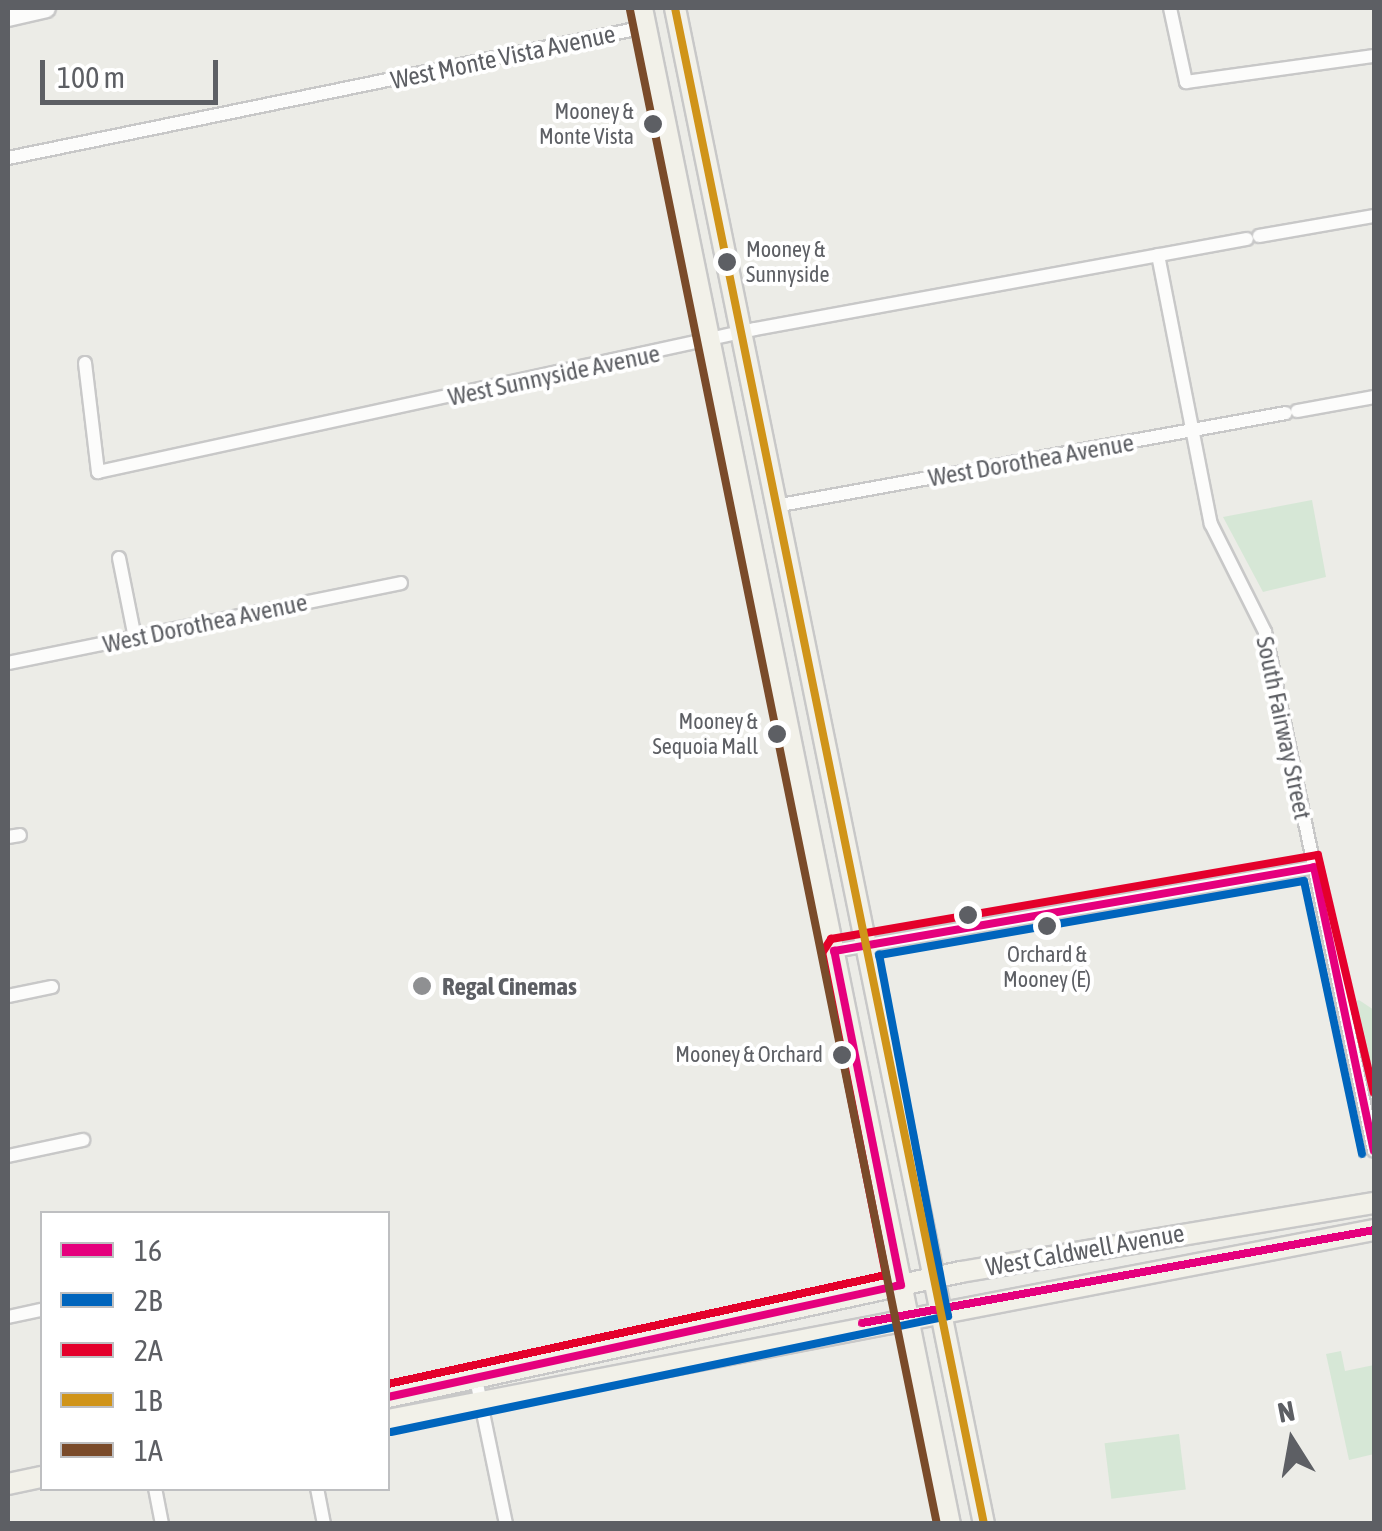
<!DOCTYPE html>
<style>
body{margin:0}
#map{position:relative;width:1382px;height:1531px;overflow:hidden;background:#ecece7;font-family:"Asap Condensed",sans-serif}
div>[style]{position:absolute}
.green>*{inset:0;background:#d6e7d6;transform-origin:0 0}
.roads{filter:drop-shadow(2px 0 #c8c8c8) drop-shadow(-2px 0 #c8c8c8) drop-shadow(0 2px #c8c8c8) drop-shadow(0 -2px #c8c8c8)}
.street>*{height:12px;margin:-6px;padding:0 6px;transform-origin:6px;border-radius:6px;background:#fcfcfb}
.secondary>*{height:18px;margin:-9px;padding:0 9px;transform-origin:9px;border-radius:9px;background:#fcfcfb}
.primary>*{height:20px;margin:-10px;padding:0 10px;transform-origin:10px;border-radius:10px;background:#f2f1e9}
.bus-1>*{height:8px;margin:-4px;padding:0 4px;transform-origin:4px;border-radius:4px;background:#e5007d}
.bus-2>*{height:8px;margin:-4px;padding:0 4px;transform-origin:4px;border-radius:4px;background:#0065bd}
.bus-3>*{height:8px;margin:-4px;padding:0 4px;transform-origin:4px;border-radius:4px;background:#e4002b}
.bus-4>*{height:8px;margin:-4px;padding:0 4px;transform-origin:4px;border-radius:4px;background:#d09419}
.bus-5>*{height:8px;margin:-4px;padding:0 4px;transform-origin:4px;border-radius:4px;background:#7a4b2a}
.dots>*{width:28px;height:28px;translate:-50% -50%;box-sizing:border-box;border:5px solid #fff;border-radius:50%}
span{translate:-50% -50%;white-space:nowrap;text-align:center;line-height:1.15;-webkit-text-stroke:8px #fff;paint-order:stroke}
.bus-label{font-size:22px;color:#5d5f64}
.right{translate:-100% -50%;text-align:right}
.left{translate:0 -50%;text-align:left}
.street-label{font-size:25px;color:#5d5f64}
.poi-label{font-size:25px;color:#5d5f64;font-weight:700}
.frame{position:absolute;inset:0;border:10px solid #5d5f64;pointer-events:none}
.legend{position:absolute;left:40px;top:1211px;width:350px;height:280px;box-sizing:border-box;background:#fff;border:2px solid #bebfc1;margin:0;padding:12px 18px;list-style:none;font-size:30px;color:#5d5f64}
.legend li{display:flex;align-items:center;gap:20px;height:50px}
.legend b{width:50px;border:2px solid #bebfc1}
.north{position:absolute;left:1242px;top:1391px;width:100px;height:100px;-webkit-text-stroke:8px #fff;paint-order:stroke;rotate:349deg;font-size:28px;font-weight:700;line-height:40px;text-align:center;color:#5d5f64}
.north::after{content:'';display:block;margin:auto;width:35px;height:45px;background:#5d5f64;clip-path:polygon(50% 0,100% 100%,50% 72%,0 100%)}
.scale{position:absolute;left:40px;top:60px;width:178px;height:45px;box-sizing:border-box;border:5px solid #5d5f64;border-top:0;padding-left:12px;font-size:30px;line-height:35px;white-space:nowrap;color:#5d5f64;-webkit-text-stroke:8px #fff;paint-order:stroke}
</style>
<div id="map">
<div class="green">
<div style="clip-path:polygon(1312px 500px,1326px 577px,1263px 592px,1223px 517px)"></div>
<div style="clip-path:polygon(1359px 1000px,1374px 1010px,1373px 1091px,1350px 1003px)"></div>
<div style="clip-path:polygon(1341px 1351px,1345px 1371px,1374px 1365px,1374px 1454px,1349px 1460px,1326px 1354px)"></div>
<div style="left:1179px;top:1434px;width:56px;height:75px;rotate:83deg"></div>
</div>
<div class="roads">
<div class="street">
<div style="left:1170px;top:8px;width:76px;rotate:77.8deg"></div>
<div style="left:1186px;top:82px;width:190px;rotate:-7.9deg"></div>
<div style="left:8px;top:158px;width:650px;rotate:-11.62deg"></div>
<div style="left:1259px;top:236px;width:117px;rotate:-9.9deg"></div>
<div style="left:1158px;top:255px;width:274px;rotate:78.9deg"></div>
<div style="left:1211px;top:524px;width:121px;rotate:63.4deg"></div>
<div style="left:1265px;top:632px;width:530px;rotate:78.14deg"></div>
<div style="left:85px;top:363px;width:110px;rotate:83.2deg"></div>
<div style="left:98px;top:472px;width:672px;rotate:-12.28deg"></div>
<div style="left:755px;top:329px;width:500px;rotate:-10.37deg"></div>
<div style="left:1297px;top:411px;width:78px;rotate:-10.3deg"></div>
<div style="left:775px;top:506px;width:519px;rotate:-10.31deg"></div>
<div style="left:119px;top:558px;width:82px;rotate:78.7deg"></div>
<div style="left:8px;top:663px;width:401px;rotate:-11.5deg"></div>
<div style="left:8px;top:837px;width:12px;rotate:-9deg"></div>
<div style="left:834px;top:951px;width:487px;rotate:-9.9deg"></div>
<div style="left:8px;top:996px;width:45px;rotate:-11.6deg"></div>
<div style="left:8px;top:1156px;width:77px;rotate:-12deg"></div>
<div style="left:8px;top:1317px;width:35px;rotate:-12deg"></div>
<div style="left:476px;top:1379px;width:148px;rotate:78.3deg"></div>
<div style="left:155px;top:1488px;width:37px;rotate:79deg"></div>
<div style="left:317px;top:1488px;width:37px;rotate:79deg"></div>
</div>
<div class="secondary">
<div style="left:8px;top:17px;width:39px;rotate:-13deg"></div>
</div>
<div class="primary">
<div style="left:642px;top:8px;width:1547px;rotate:78.52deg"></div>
<div style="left:675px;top:8px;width:1547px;rotate:78.48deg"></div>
<div style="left:388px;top:1397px;width:586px;rotate:-12.31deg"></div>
<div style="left:961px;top:1272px;width:419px;rotate:-9.5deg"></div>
<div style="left:388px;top:1420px;width:1004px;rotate:-10.91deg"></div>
<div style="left:8px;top:1484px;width:35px;rotate:-12deg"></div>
</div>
</div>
<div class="bus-1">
<div style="left:862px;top:1323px;width:520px;rotate:-10.29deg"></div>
<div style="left:388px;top:1397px;width:525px;rotate:-12.32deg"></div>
<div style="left:901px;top:1285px;width:341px;rotate:-101.3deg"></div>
<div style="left:834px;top:951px;width:487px;rotate:-9.9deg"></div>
<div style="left:1314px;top:867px;width:290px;rotate:78.1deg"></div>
</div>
<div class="bus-2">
<div style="left:391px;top:1432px;width:569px;rotate:-11.76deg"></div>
<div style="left:948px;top:1316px;width:368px;rotate:-100.8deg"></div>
<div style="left:879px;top:955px;width:431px;rotate:-9.9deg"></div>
<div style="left:1304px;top:881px;width:279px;rotate:78deg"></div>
</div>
<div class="bus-3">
<div style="left:388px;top:1384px;width:510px;rotate:-12.35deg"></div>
<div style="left:886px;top:1275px;width:328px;rotate:-101.2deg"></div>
<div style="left:822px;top:953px;width:17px;rotate:-57deg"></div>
<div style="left:831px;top:939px;width:494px;rotate:-9.8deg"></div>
<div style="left:1318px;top:855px;width:244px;rotate:76.8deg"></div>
</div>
<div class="bus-4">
<div style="left:675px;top:8px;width:1547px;rotate:78.48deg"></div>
</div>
<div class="bus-5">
<div style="left:630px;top:10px;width:1545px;rotate:78.54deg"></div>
</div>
<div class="dots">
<div style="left:653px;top:124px;background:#5d5f64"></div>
<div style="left:727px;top:262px;background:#5d5f64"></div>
<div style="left:777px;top:734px;background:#5d5f64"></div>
<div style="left:968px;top:915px;background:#5d5f64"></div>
<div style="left:1047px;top:926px;background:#5d5f64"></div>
<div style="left:422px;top:986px;background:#8f9092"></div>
<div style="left:842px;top:1055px;background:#5d5f64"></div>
</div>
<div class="bus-label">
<span class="right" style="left:634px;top:124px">Mooney &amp;<br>Monte Vista</span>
<span class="left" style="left:746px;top:262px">Mooney &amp;<br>Sunnyside</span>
<span class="right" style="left:758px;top:734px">Mooney &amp;<br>Sequoia Mall</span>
<span style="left:1047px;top:967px">Orchard &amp;<br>Mooney (E)</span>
<span class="right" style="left:823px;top:1055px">Mooney &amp; Orchard</span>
</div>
<div class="street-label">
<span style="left:503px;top:57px;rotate:-12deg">West Monte Vista Avenue</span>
<span style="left:554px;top:375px;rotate:-12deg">West Sunnyside Avenue</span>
<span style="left:1031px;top:460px;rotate:-10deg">West Dorothea Avenue</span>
<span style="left:205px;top:623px;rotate:-12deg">West Dorothea Avenue</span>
<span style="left:1284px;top:728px;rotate:78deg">South Fairway Street</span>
<span style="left:1085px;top:1250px;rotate:-10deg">West Caldwell Avenue</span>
</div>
<div class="poi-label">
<span class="left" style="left:442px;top:986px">Regal Cinemas</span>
</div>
<div class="frame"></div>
<ul class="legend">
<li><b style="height:12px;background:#e5007d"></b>16</li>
<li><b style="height:12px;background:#0065bd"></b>2B</li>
<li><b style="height:12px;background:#e4002b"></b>2A</li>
<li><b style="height:12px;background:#d09419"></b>1B</li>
<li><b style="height:12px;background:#7a4b2a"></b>1A</li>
</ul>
<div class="north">N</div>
<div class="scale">100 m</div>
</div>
